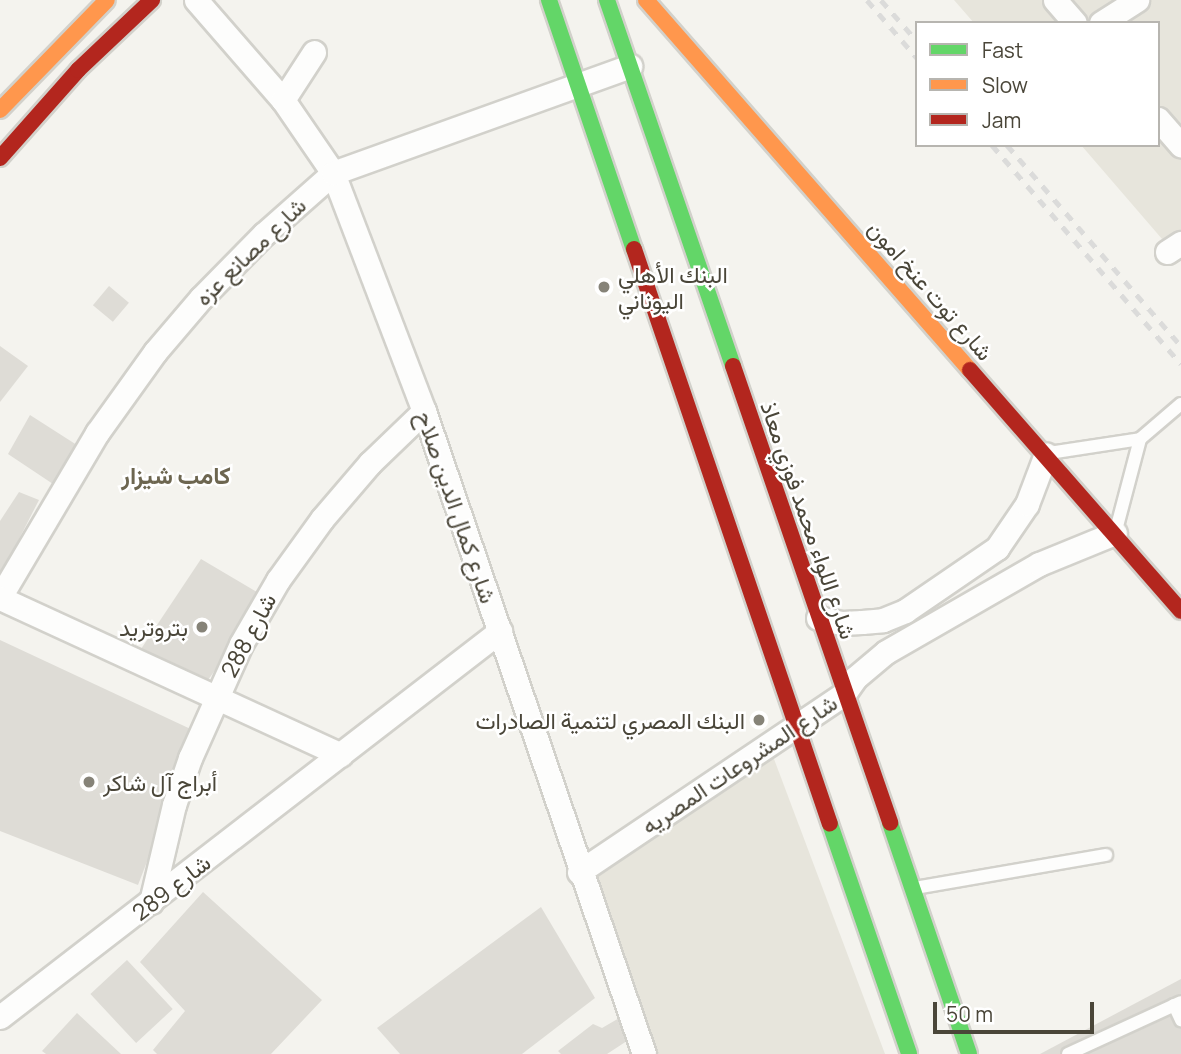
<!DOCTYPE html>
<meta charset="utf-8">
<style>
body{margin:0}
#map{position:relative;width:1181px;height:1054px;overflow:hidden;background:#f4f3ee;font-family:Manrope,Vazirmatn,sans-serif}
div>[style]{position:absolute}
.residential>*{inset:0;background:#e7e5dc}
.building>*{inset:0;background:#dedcd6;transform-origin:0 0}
.roads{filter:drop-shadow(2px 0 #d2d1cb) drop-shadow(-2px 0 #d2d1cb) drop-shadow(0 2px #d2d1cb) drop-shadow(0 -2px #d2d1cb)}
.lane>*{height:12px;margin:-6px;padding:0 6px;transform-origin:6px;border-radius:6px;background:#fdfdfc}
.street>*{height:23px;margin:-11.5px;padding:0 11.5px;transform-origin:11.5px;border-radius:11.5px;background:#fdfdfc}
.fast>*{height:16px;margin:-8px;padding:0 8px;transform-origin:8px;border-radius:8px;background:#63d668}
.slow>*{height:16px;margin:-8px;padding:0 8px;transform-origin:8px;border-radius:8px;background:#ff974d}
.jam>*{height:16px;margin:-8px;padding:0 8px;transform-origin:8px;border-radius:8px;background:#b3261e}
.rail>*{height:5px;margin-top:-2.5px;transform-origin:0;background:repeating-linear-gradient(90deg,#dbdbda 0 9px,transparent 0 18px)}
.dots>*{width:19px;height:19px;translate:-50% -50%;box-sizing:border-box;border:4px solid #fff;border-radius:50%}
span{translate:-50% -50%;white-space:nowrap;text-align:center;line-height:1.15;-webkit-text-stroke:5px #fff;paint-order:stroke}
.street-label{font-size:23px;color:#4a4639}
.poi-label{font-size:23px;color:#4a4639}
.left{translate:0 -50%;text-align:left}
.right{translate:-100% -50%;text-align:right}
.neighbourhood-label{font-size:24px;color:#6d6650;font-weight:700}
.legend{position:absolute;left:915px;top:21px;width:245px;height:126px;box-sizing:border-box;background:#fff;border:2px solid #b7b5b0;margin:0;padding:9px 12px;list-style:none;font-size:21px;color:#4a4639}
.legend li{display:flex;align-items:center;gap:14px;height:35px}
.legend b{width:35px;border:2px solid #b7b5b0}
.scale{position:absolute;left:933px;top:1002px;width:161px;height:32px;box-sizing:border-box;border:4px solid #4a4639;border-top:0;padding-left:9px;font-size:21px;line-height:24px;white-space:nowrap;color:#4a4639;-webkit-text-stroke:5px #fff;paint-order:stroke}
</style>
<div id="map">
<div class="residential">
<div style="clip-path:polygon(954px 0,1181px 0,1181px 261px,1081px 145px,1158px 145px,1158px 23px,974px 23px)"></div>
<div style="clip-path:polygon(768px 743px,885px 1054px,643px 1054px,579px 872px)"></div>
</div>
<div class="building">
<div style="left:109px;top:286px;width:26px;height:25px;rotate:40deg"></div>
<div style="clip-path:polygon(0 346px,28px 366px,0 402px)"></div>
<div style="clip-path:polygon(30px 415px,80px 447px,62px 490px,8px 454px)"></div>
<div style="clip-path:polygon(19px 492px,39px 500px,0 576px,0 521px)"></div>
<div style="clip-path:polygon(201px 559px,267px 598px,203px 687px,137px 655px)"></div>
<div style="clip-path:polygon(0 640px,197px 732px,138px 885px,0 831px)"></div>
<div style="clip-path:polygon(203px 892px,322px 1000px,271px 1054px,157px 1054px,153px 1050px,185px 1011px,140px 962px)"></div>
<div style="clip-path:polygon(541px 907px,595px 998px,522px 1054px,400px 1054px,377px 1028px)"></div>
<div style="left:127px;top:960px;width:67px;height:50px;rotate:47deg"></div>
<div style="clip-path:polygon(1181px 979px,1181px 1054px,1040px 1054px)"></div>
<div style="clip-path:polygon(77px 1013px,121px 1054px,46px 1054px,42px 1051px)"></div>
<div style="clip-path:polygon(621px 1017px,633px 1037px,607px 1054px,561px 1054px,558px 1051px,593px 1024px,602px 1028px)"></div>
</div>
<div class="roads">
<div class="lane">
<div style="left:1049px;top:453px;width:92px;rotate:-8.7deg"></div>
<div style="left:1140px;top:439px;width:54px;rotate:-40.5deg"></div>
<div style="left:1116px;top:530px;width:94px;rotate:-75.2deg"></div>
<div style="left:915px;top:888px;width:194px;rotate:-9.8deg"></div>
<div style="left:1174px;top:1005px;width:17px;rotate:65deg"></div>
<div style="left:1068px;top:1054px;width:124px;rotate:-24.7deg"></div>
</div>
<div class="street">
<div style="left:196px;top:0;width:133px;rotate:49deg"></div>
<div style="left:283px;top:100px;width:88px;rotate:55.6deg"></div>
<div style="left:333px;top:173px;width:255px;rotate:69.1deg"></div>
<div style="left:424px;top:411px;width:680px;rotate:71.11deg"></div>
<div style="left:1055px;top:0;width:30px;rotate:49deg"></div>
<div style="left:1101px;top:23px;width:43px;rotate:-32.6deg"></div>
<div style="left:283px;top:100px;width:57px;rotate:-57.1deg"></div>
<div style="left:1158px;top:119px;width:35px;rotate:49deg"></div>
<div style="left:1167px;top:252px;width:17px;rotate:-33deg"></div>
<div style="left:0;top:597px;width:191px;rotate:-59.4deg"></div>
<div style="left:97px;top:433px;width:100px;rotate:-54.4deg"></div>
<div style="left:155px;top:352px;width:71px;rotate:-49.6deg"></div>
<div style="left:201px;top:298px;width:90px;rotate:-45.5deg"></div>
<div style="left:264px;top:234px;width:92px;rotate:-41.5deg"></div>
<div style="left:333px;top:173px;width:316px;rotate:-19.8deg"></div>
<div style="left:0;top:598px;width:375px;rotate:24.7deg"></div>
<div style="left:818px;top:618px;width:25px;rotate:12deg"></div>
<div style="left:842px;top:623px;width:20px;rotate:-3deg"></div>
<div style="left:862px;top:622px;width:21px;rotate:-5deg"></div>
<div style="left:883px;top:620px;width:24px;rotate:-22deg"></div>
<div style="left:905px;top:611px;width:112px;rotate:-34.4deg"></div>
<div style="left:997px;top:548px;width:53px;rotate:-55.7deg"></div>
<div style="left:1027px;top:504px;width:53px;rotate:-69.2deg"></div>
<div style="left:579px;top:872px;width:319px;rotate:-33.9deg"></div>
<div style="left:844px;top:694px;width:19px;rotate:-55deg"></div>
<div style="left:855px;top:678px;width:40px;rotate:-40deg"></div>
<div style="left:886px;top:652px;width:177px;rotate:-29.9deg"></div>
<div style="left:1039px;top:564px;width:82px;rotate:-22.2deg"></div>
<div style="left:151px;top:902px;width:100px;rotate:-76.7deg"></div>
<div style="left:174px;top:805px;width:50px;rotate:-71.2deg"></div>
<div style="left:190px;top:758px;width:125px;rotate:-65.9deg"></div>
<div style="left:241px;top:644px;width:74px;rotate:-60deg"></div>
<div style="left:278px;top:580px;width:75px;rotate:-54.2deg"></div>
<div style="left:322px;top:519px;width:74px;rotate:-49.4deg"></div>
<div style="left:370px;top:463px;width:75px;rotate:-43.9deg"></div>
<div style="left:0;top:1017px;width:632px;rotate:-37.67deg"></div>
</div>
<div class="fast">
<div style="left:549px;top:0;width:263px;rotate:71.2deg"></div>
<div style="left:607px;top:0;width:387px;rotate:71deg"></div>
<div style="left:890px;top:823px;width:244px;rotate:71.1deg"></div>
<div style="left:830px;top:824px;width:243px;rotate:71deg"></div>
</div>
<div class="slow">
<div style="left:646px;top:0;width:492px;rotate:48.8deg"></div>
<div style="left:0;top:110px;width:153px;rotate:-45.8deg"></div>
</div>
<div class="jam">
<div style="left:0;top:158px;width:118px;rotate:-48.4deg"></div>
<div style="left:78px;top:70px;width:102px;rotate:-43.4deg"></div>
<div style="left:634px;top:249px;width:607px;rotate:71.18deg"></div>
<div style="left:733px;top:366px;width:483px;rotate:71deg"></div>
<div style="left:970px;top:370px;width:320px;rotate:48.8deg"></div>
</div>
</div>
<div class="rail">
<div style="left:867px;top:0;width:77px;rotate:49.2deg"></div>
<div style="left:881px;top:0;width:55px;rotate:48.7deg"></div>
<div style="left:992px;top:145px;width:289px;rotate:49.2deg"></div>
<div style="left:1007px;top:145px;width:266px;rotate:49.1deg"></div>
</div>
<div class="dots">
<div style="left:604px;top:287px;background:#868378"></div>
<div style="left:202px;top:627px;background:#868378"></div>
<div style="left:759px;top:720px;background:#868378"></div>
<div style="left:89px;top:782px;background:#868378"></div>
</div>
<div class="street-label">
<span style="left:250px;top:251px;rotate:-44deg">شارع مصانع عزه</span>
<span style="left:931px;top:290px;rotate:49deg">شارع توت عنخ امون</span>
<span style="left:457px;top:507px;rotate:71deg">شارع كمال الدين صلاح</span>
<span style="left:809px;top:520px;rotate:71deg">شارع اللواء محمد فوزي معاذ</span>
<span style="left:248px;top:635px;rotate:-62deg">شارع 288</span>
<span style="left:739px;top:764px;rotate:-34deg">شارع المشروعات المصريه</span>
<span style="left:171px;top:887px;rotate:-38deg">شارع 289</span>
</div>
<div class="poi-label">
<span class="left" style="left:618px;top:287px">البنك الأهلي<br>اليوناني</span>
<span class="right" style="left:188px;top:627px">بتروتريد</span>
<span class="right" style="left:745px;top:720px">البنك المصري لتنمية الصادرات</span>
<span class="left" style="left:103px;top:782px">أبراج آل شاكر</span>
</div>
<div class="neighbourhood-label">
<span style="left:176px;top:475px">كامب شيزار</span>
</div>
<ul class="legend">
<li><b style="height:9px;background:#63d668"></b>Fast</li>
<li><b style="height:9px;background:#ff974d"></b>Slow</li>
<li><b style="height:9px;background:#b3261e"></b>Jam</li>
</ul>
<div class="scale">50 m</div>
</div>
